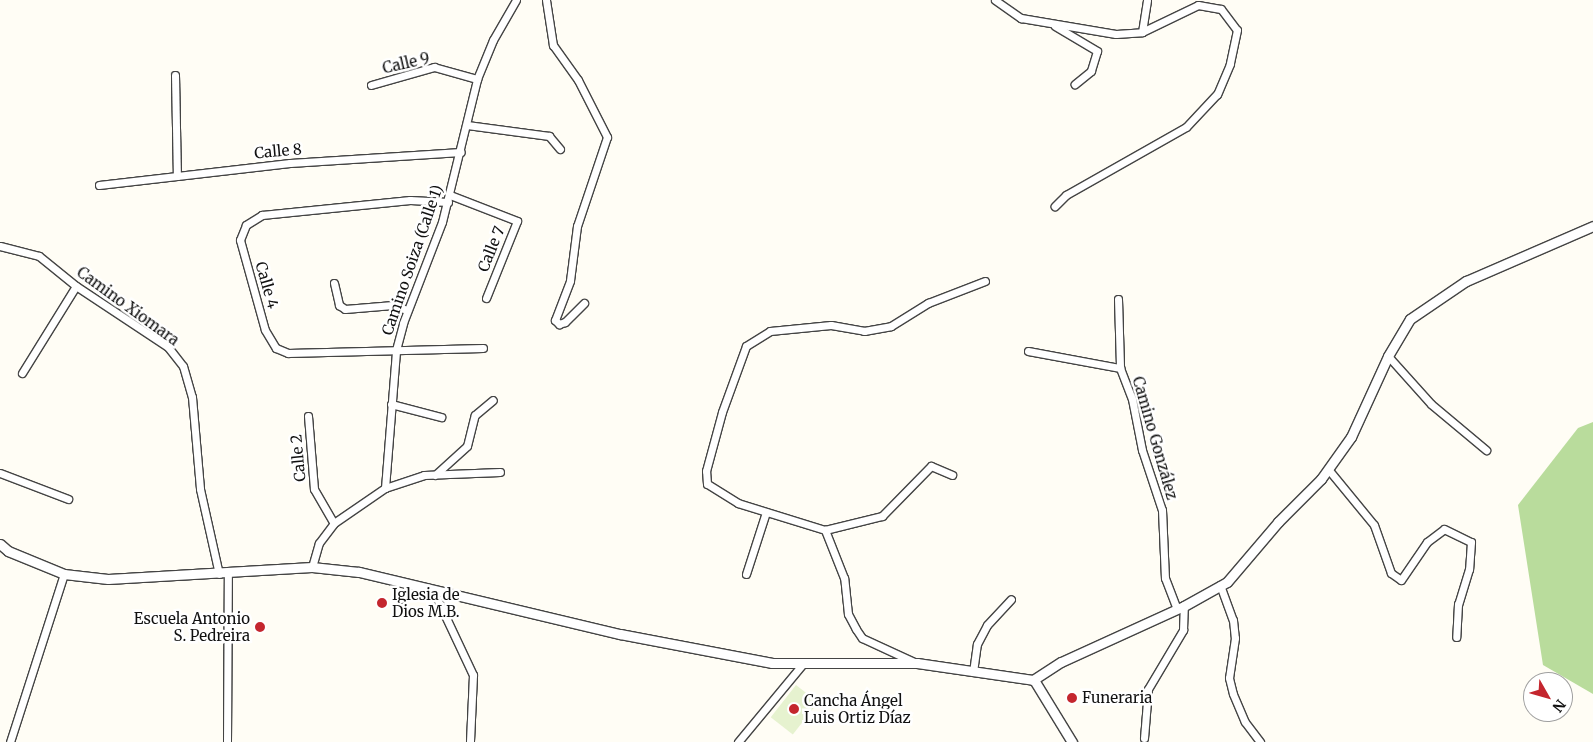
<!DOCTYPE html>
<meta charset="utf-8">
<style>
body{margin:0}
#map{position:relative;width:1593px;height:742px;overflow:hidden;background:#fffdf5;font-family:Merriweather,serif}
div>[style]{position:absolute}
.forest>*{inset:0;background:#b9dc9c}
.pitch>*{inset:0;background:#e6f2cf;transform-origin:0 0}
.roads{filter:drop-shadow(1px 0 #444) drop-shadow(-1px 0 #444) drop-shadow(0 1px #444) drop-shadow(0 -1px #444)}
.minor>*{height:7px;margin:-3.5px;padding:0 3.5px;transform-origin:3.5px;border-radius:3.5px;background:#fff}
.tertiary>*{height:9px;margin:-4.5px;padding:0 4.5px;transform-origin:4.5px;border-radius:4.5px;background:#fff}
.dots>*{width:14px;height:14px;translate:-50% -50%;box-sizing:border-box;border:2px solid #fff;border-radius:50%}
span{translate:-50% -50%;white-space:nowrap;text-align:center;line-height:1.15;-webkit-text-stroke:5px #fff;paint-order:stroke}
.street-label{font-size:15px;color:#111}
.poi-label{font-size:15px;color:#111}
.left{translate:0 -50%;text-align:left}
.right{translate:-100% -50%;text-align:right}
.north{position:absolute;left:1523px;top:672px;width:50px;height:50px;box-sizing:border-box;background:#fff;border:1px solid #a0a0a0;border-radius:50%;rotate:128deg;font-size:14px;font-weight:700;line-height:20px;text-align:center;color:#111}
.north::after{content:'';display:block;margin:auto;width:18px;height:22px;background:#c4262e;clip-path:polygon(50% 0,100% 100%,50% 72%,0 100%)}
</style>
<div id="map">
<div class="forest">
<div style="clip-path:polygon(1593px 422px,1593px 694px,1543px 665px,1518px 505px,1578px 428px)"></div>
</div>
<div class="pitch">
<div style="left:796px;top:685px;width:28px;height:41px;rotate:38deg"></div>
</div>
<div class="roads">
<div class="minor">
<div style="left:546px;top:0;width:46px;rotate:81.2deg"></div>
<div style="left:553px;top:45px;width:43px;rotate:54.5deg"></div>
<div style="left:578px;top:80px;width:64px;rotate:63deg"></div>
<div style="left:607px;top:137px;width:94px;rotate:108.6deg"></div>
<div style="left:577px;top:226px;width:55px;rotate:97.3deg"></div>
<div style="left:570px;top:281px;width:42px;rotate:111deg"></div>
<div style="left:555px;top:320px;width:6px;rotate:45deg"></div>
<div style="left:559px;top:324px;width:6px;rotate:-18deg"></div>
<div style="left:565px;top:322px;width:27px;rotate:-45deg"></div>
<div style="left:995px;top:0;width:32px;rotate:35deg"></div>
<div style="left:1021px;top:18px;width:96px;rotate:9.6deg"></div>
<div style="left:1116px;top:34px;width:26px;rotate:-4deg"></div>
<div style="left:1142px;top:32px;width:62px;rotate:-25.7deg"></div>
<div style="left:1198px;top:5px;width:23px;rotate:10deg"></div>
<div style="left:1221px;top:9px;width:26px;rotate:53deg"></div>
<div style="left:1237px;top:30px;width:35px;rotate:102deg"></div>
<div style="left:1230px;top:64px;width:33px;rotate:113deg"></div>
<div style="left:1217px;top:94px;width:45px;rotate:133.2deg"></div>
<div style="left:1186px;top:127px;width:138px;rotate:150.5deg"></div>
<div style="left:1066px;top:195px;width:16px;rotate:135deg"></div>
<div style="left:1055px;top:26px;width:49px;rotate:30.8deg"></div>
<div style="left:1097px;top:51px;width:21px;rotate:107deg"></div>
<div style="left:1091px;top:71px;width:21px;rotate:141deg"></div>
<div style="left:1142px;top:32px;width:32px;rotate:-81deg"></div>
<div style="left:175px;top:75px;width:101px;rotate:88.9deg"></div>
<div style="left:371px;top:85px;width:66px;rotate:-15.9deg"></div>
<div style="left:434px;top:67px;width:45px;rotate:15.6deg"></div>
<div style="left:467px;top:125px;width:83px;rotate:7.6deg"></div>
<div style="left:549px;top:136px;width:17px;rotate:50deg"></div>
<div style="left:99px;top:185px;width:192px;rotate:-6.6deg"></div>
<div style="left:290px;top:163px;width:171px;rotate:-3.7deg"></div>
<div style="left:450px;top:195px;width:72px;rotate:21.2deg"></div>
<div style="left:517px;top:221px;width:83px;rotate:111.9deg"></div>
<div style="left:448px;top:202px;width:38px;rotate:-177deg"></div>
<div style="left:410px;top:200px;width:149px;rotate:174.2deg"></div>
<div style="left:262px;top:215px;width:19px;rotate:148deg"></div>
<div style="left:246px;top:225px;width:16px;rotate:112deg"></div>
<div style="left:240px;top:240px;width:93px;rotate:74.5deg"></div>
<div style="left:265px;top:330px;width:21px;rotate:59deg"></div>
<div style="left:276px;top:348px;width:13px;rotate:23deg"></div>
<div style="left:288px;top:353px;width:195px;rotate:-1.5deg"></div>
<div style="left:0;top:246px;width:40px;rotate:14.4deg"></div>
<div style="left:39px;top:256px;width:48px;rotate:39deg"></div>
<div style="left:76px;top:286px;width:110px;rotate:33.5deg"></div>
<div style="left:168px;top:347px;width:24px;rotate:52deg"></div>
<div style="left:183px;top:366px;width:32px;rotate:74deg"></div>
<div style="left:192px;top:397px;width:92px;rotate:85deg"></div>
<div style="left:200px;top:489px;width:87px;rotate:77.4deg"></div>
<div style="left:334px;top:283px;width:23px;rotate:77deg"></div>
<div style="left:339px;top:305px;width:7px;rotate:34deg"></div>
<div style="left:345px;top:309px;width:48px;rotate:-4.8deg"></div>
<div style="left:393px;top:305px;width:15px;rotate:20deg"></div>
<div style="left:1118px;top:299px;width:69px;rotate:88.3deg"></div>
<div style="left:1028px;top:351px;width:94px;rotate:10.5deg"></div>
<div style="left:1120px;top:368px;width:33px;rotate:69deg"></div>
<div style="left:1132px;top:399px;width:52px;rotate:78.9deg"></div>
<div style="left:1142px;top:450px;width:63px;rotate:71.6deg"></div>
<div style="left:1162px;top:510px;width:68px;rotate:87.5deg"></div>
<div style="left:1165px;top:578px;width:33px;rotate:69deg"></div>
<div style="left:1388px;top:356px;width:64px;rotate:48.1deg"></div>
<div style="left:1431px;top:404px;width:72px;rotate:39.9deg"></div>
<div style="left:22px;top:373px;width:102px;rotate:-58.2deg"></div>
<div style="left:391px;top:404px;width:52px;rotate:14.6deg"></div>
<div style="left:308px;top:416px;width:73px;rotate:85.3deg"></div>
<div style="left:314px;top:489px;width:39px;rotate:60deg"></div>
<div style="left:1328px;top:469px;width:72px;rotate:50.6deg"></div>
<div style="left:1374px;top:525px;width:51px;rotate:70.5deg"></div>
<div style="left:1391px;top:573px;width:12px;rotate:35deg"></div>
<div style="left:1401px;top:580px;width:46px;rotate:-55.6deg"></div>
<div style="left:1427px;top:542px;width:21px;rotate:-37deg"></div>
<div style="left:1444px;top:529px;width:30px;rotate:26deg"></div>
<div style="left:1471px;top:542px;width:27px;rotate:94deg"></div>
<div style="left:1469px;top:569px;width:37px;rotate:107deg"></div>
<div style="left:1458px;top:604px;width:33px;rotate:93deg"></div>
<div style="left:0;top:473px;width:73px;rotate:20.9deg"></div>
<div style="left:435px;top:475px;width:43px;rotate:-42.2deg"></div>
<div style="left:467px;top:446px;width:32px;rotate:-76deg"></div>
<div style="left:475px;top:415px;width:23px;rotate:-40deg"></div>
<div style="left:385px;top:488px;width:41px;rotate:-18.4deg"></div>
<div style="left:424px;top:475px;width:76px;rotate:-2.3deg"></div>
<div style="left:825px;top:530px;width:59px;rotate:-13.8deg"></div>
<div style="left:882px;top:516px;width:70px;rotate:-45.6deg"></div>
<div style="left:931px;top:466px;width:23px;rotate:23deg"></div>
<div style="left:312px;top:567px;width:25px;rotate:-74deg"></div>
<div style="left:319px;top:543px;width:25px;rotate:-53deg"></div>
<div style="left:334px;top:523px;width:62px;rotate:-34.5deg"></div>
<div style="left:385px;top:488px;width:138px;rotate:-85.4deg"></div>
<div style="left:396px;top:350px;width:28px;rotate:-75deg"></div>
<div style="left:403px;top:323px;width:108px;rotate:-68.9deg"></div>
<div style="left:442px;top:222px;width:147px;rotate:-76.2deg"></div>
<div style="left:477px;top:79px;width:42px;rotate:-67.7deg"></div>
<div style="left:493px;top:40px;width:46px;rotate:-60.1deg"></div>
<div style="left:746px;top:574px;width:65px;rotate:-72.1deg"></div>
<div style="left:1220px;top:585px;width:37px;rotate:70deg"></div>
<div style="left:1233px;top:620px;width:18px;rotate:84deg"></div>
<div style="left:1235px;top:638px;width:40px;rotate:98.5deg"></div>
<div style="left:1229px;top:678px;width:16px;rotate:76deg"></div>
<div style="left:1233px;top:694px;width:30px;rotate:67deg"></div>
<div style="left:1245px;top:722px;width:25px;rotate:53deg"></div>
<div style="left:433px;top:590px;width:94px;rotate:64.8deg"></div>
<div style="left:473px;top:675px;width:67px;rotate:92.6deg"></div>
<div style="left:914px;top:662px;width:57px;rotate:-155.2deg"></div>
<div style="left:862px;top:638px;width:11px;rotate:-124deg"></div>
<div style="left:856px;top:629px;width:17px;rotate:-118deg"></div>
<div style="left:848px;top:614px;width:36px;rotate:-96deg"></div>
<div style="left:844px;top:578px;width:52px;rotate:-111.6deg"></div>
<div style="left:825px;top:530px;width:91px;rotate:-162.8deg"></div>
<div style="left:738px;top:503px;width:36px;rotate:-148deg"></div>
<div style="left:707px;top:484px;width:13px;rotate:-94deg"></div>
<div style="left:706px;top:471px;width:61px;rotate:-74.8deg"></div>
<div style="left:722px;top:412px;width:70px;rotate:-70deg"></div>
<div style="left:746px;top:346px;width:28px;rotate:-32deg"></div>
<div style="left:770px;top:331px;width:61px;rotate:-5.6deg"></div>
<div style="left:831px;top:325px;width:34px;rotate:10deg"></div>
<div style="left:864px;top:331px;width:27px;rotate:-10deg"></div>
<div style="left:891px;top:326px;width:44px;rotate:-31.9deg"></div>
<div style="left:928px;top:303px;width:61px;rotate:-21.1deg"></div>
<div style="left:973px;top:672px;width:28px;rotate:-82deg"></div>
<div style="left:977px;top:644px;width:21px;rotate:-62deg"></div>
<div style="left:987px;top:625px;width:35px;rotate:-47deg"></div>
<div style="left:1144px;top:738px;width:49px;rotate:-85.3deg"></div>
<div style="left:1148px;top:689px;width:69px;rotate:-59.3deg"></div>
<div style="left:1183px;top:630px;width:24px;rotate:-88deg"></div>
<div style="left:10px;top:742px;width:176px;rotate:-72.2deg"></div>
<div style="left:227px;top:742px;width:169px;rotate:-89.7deg"></div>
<div style="left:738px;top:742px;width:100px;rotate:-50.3deg"></div>
</div>
<div class="tertiary">
<div style="left:0;top:544px;width:11px;rotate:41deg"></div>
<div style="left:8px;top:551px;width:61px;rotate:22.3deg"></div>
<div style="left:64px;top:574px;width:44px;rotate:6.5deg"></div>
<div style="left:108px;top:579px;width:204px;rotate:-3.4deg"></div>
<div style="left:312px;top:567px;width:47px;rotate:6.1deg"></div>
<div style="left:359px;top:572px;width:268px;rotate:13.4deg"></div>
<div style="left:620px;top:634px;width:155px;rotate:10.8deg"></div>
<div style="left:772px;top:663px;width:145px"></div>
<div style="left:917px;top:663px;width:117px;rotate:8.3deg"></div>
<div style="left:1033px;top:680px;width:33px;rotate:-33deg"></div>
<div style="left:1061px;top:662px;width:135px;rotate:-24.5deg"></div>
<div style="left:1184px;top:606px;width:49px;rotate:-29.2deg"></div>
<div style="left:1227px;top:582px;width:79px;rotate:-49.6deg"></div>
<div style="left:1278px;top:522px;width:61px;rotate:-45deg"></div>
<div style="left:1321px;top:479px;width:52px;rotate:-54.5deg"></div>
<div style="left:1351px;top:437px;width:89px;rotate:-65.4deg"></div>
<div style="left:1388px;top:356px;width:43px;rotate:-59.3deg"></div>
<div style="left:1410px;top:319px;width:68px;rotate:-34.2deg"></div>
<div style="left:1466px;top:281px;width:138px;rotate:-23.4deg"></div>
<div style="left:1034px;top:680px;width:73px;rotate:58.5deg"></div>
</div>
</div>
<div class="dots">
<div style="left:382px;top:603px;background:#c4262e"></div>
<div style="left:260px;top:627px;background:#c4262e"></div>
<div style="left:1072px;top:698px;background:#c4262e"></div>
<div style="left:794px;top:709px;background:#c4262e"></div>
</div>
<div class="street-label">
<span style="left:406px;top:63px;rotate:-13deg">Calle 9</span>
<span style="left:278px;top:151px;rotate:-5deg">Calle 8</span>
<span style="left:491px;top:249px;rotate:-68deg">Calle 7</span>
<span style="left:412px;top:260px;rotate:-71deg">Camino Soiza (Calle 1)</span>
<span style="left:267px;top:285px;rotate:74deg">Calle 4</span>
<span style="left:128px;top:306px;rotate:36deg">Camino Xiomara</span>
<span style="left:1155px;top:438px;rotate:74deg">Camino González</span>
<span style="left:298px;top:458px;rotate:-95deg">Calle 2</span>
</div>
<div class="poi-label">
<span class="left" style="left:392px;top:603px">Iglesia de<br>Dios M.B.</span>
<span class="right" style="left:250px;top:627px">Escuela Antonio<br>S. Pedreira</span>
<span class="left" style="left:1082px;top:698px">Funeraria</span>
<span class="left" style="left:804px;top:709px">Cancha Ángel<br>Luis Ortiz Díaz</span>
</div>
<div class="north">N</div>
</div>
